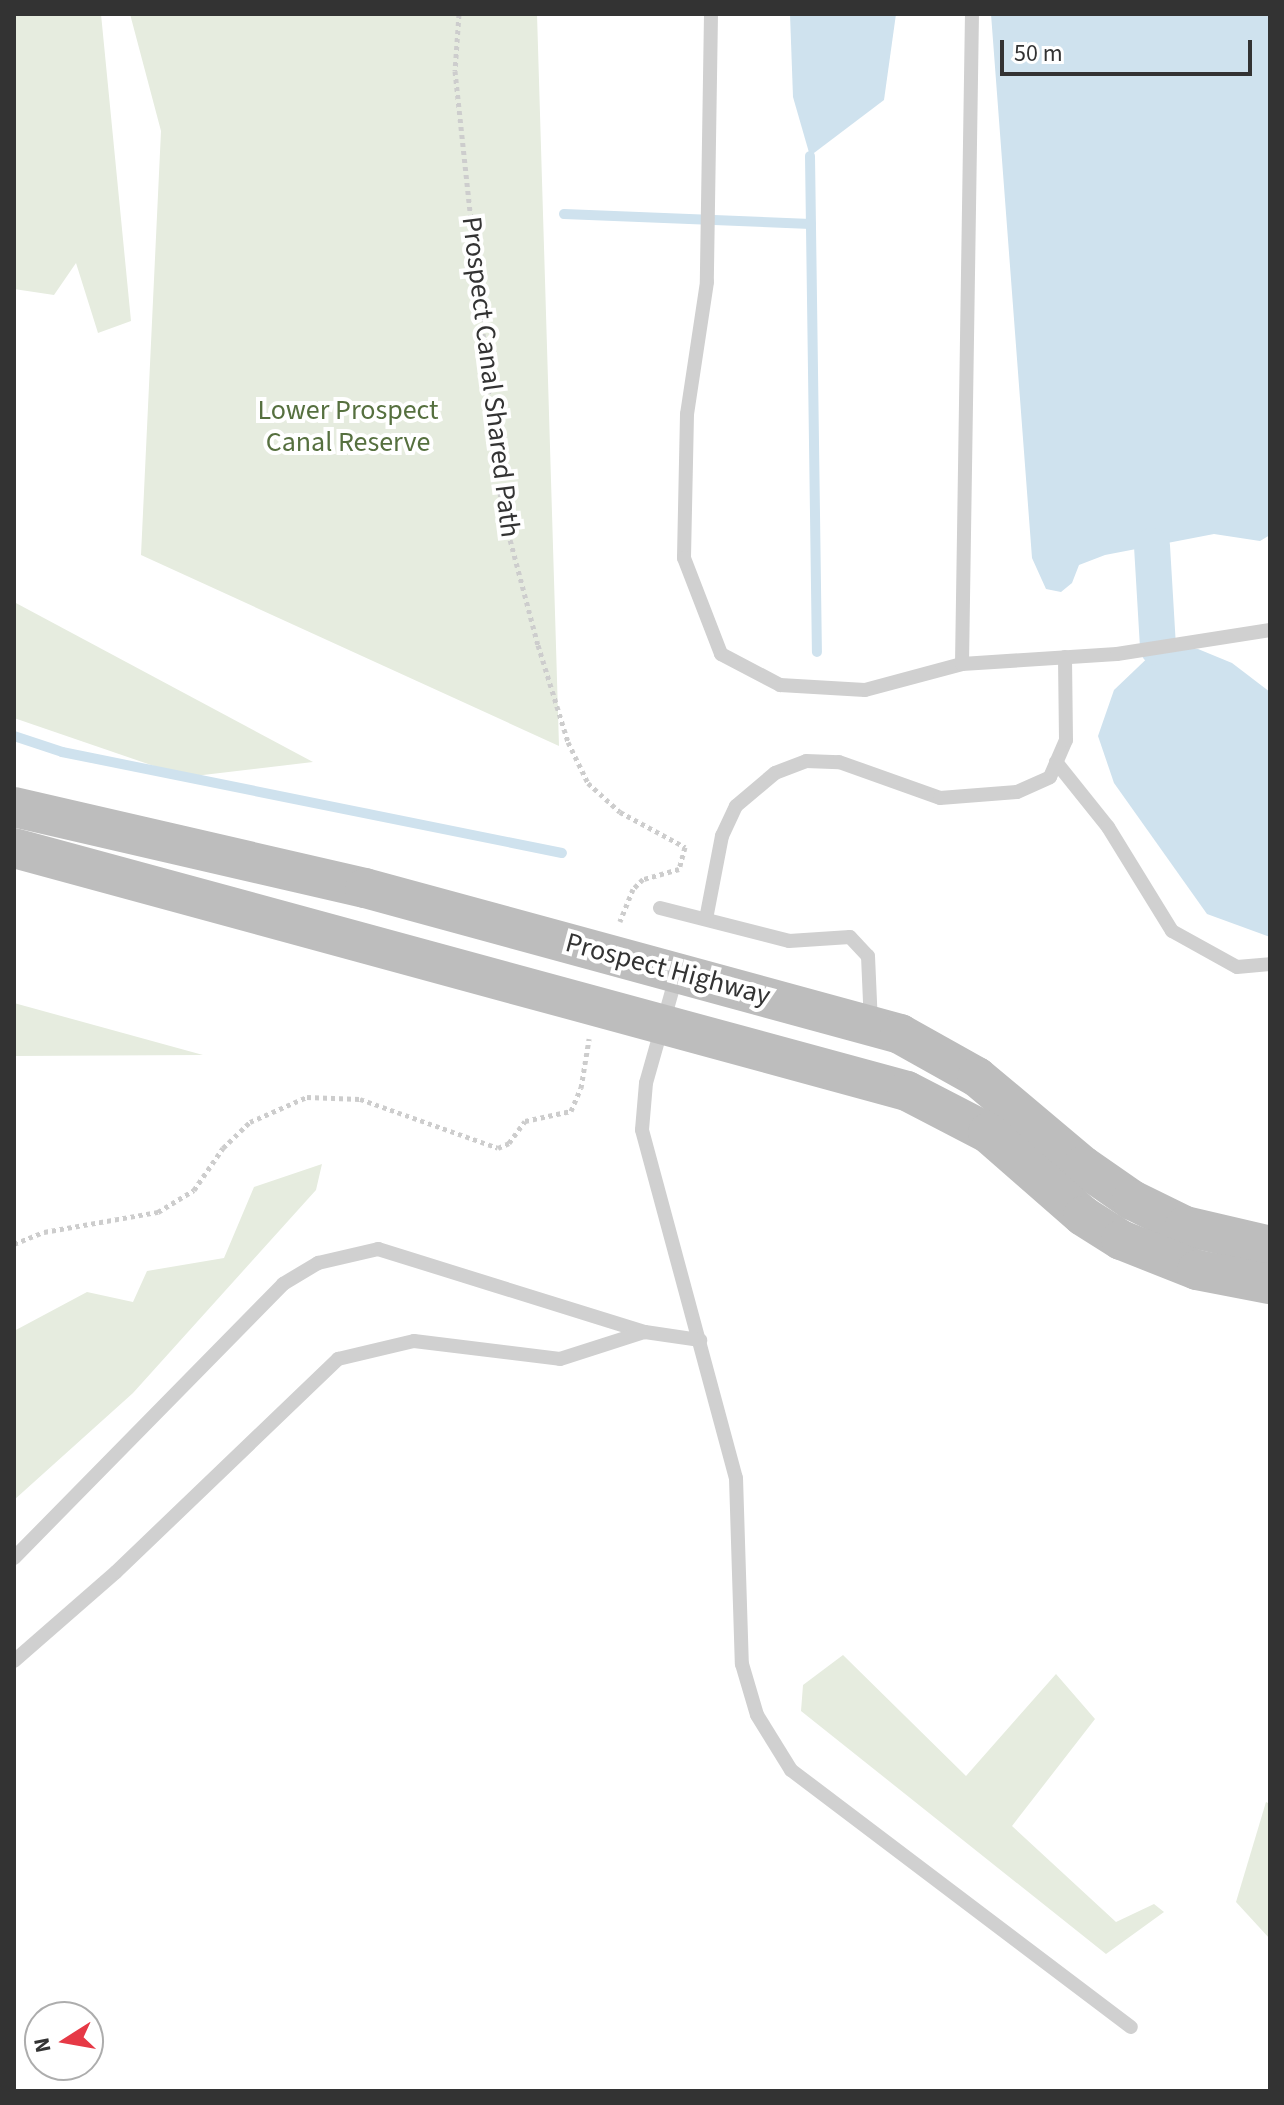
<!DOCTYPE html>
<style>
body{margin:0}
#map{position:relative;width:1284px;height:2105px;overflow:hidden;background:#fff;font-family:"Source Sans 3",sans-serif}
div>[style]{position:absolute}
.green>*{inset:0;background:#e6ecdf}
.water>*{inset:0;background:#cfe2ee}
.stream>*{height:10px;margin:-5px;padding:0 5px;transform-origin:5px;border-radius:5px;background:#cfe2ee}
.canal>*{height:36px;margin:-18px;padding:0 18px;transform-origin:18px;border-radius:18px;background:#cfe2ee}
.path>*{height:5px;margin-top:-2.5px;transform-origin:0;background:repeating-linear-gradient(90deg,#cdcdcd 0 4px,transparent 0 8px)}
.service>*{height:14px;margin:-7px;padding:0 7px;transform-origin:7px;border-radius:7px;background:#d0d0d0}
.secondary>*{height:40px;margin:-20px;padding:0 20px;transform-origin:20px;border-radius:20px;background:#bdbdbd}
span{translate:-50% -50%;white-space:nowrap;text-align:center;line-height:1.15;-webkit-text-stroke:8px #fff;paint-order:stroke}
.street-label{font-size:28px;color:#333}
.park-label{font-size:28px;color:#56703f}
.frame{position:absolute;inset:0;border:16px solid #333;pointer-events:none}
.north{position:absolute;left:24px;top:2001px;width:80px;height:80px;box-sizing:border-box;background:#fff;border:2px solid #adadad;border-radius:50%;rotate:259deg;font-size:22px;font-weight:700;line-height:32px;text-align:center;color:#333}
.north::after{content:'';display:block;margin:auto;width:28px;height:36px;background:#e63946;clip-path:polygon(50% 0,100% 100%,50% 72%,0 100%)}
.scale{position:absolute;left:1000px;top:40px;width:252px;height:36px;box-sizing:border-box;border:4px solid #333;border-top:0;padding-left:10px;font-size:24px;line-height:28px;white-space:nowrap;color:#333;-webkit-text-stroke:6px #fff;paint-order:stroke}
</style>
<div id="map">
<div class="green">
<div style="clip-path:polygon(14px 14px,101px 14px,131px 321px,98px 333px,76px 263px,54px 295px,14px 289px)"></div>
<div style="clip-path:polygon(130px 14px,537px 14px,559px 746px,141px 555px,161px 131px)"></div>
<div style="clip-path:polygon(14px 602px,313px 762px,186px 777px,14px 718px)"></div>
<div style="clip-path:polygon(14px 1003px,203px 1055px,14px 1056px)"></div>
<div style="clip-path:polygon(322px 1164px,316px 1190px,133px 1393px,14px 1500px,14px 1331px,87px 1292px,133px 1302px,147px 1271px,224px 1258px,254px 1187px)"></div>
<div style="clip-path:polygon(843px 1655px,966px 1776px,1056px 1674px,1095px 1719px,1012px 1826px,1116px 1922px,1154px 1904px,1164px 1912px,1106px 1954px,801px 1711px,803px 1685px)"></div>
<div style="clip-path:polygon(1266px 1802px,1270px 1804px,1270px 1939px,1236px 1902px)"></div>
</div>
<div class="water">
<div style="clip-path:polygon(790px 14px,896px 14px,884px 100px,810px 156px,793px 97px)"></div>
<div style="clip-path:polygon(991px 14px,1270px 14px,1270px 535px,1260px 541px,1214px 534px,1105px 555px,1079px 565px,1072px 583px,1061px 592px,1046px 589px,1032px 558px)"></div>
<div style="clip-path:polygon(1158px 648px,1198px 649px,1232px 663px,1270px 692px,1270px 937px,1207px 914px,1114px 783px,1098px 736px,1114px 690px)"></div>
</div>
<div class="stream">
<div style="left:810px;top:156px;width:496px;rotate:89.2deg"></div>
<div style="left:564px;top:214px;width:247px;rotate:2.3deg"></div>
<div style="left:14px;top:736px;width:51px;rotate:18.4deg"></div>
<div style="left:62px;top:752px;width:510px;rotate:11.42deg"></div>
</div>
<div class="canal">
<div style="left:1152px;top:546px;width:102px;rotate:86.6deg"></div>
</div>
<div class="path">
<div style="left:459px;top:14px;width:57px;rotate:94deg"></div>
<div style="left:455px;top:71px;width:441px;rotate:83.9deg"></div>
<div style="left:502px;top:509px;width:141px;rotate:75.2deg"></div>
<div style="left:538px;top:645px;width:102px;rotate:72.8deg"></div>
<div style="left:568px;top:742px;width:46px;rotate:64deg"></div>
<div style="left:588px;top:783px;width:43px;rotate:42.2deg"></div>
<div style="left:620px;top:812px;width:74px;rotate:28.3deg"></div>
<div style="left:685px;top:847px;width:23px;rotate:105deg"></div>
<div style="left:679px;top:869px;width:37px;rotate:164deg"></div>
<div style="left:643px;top:879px;width:14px;rotate:135deg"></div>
<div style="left:633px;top:889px;width:35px;rotate:112deg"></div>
<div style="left:14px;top:1244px;width:32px;rotate:-22deg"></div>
<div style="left:44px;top:1232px;width:116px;rotate:-10deg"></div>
<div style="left:158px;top:1212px;width:42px;rotate:-31.4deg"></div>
<div style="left:194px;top:1190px;width:51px;rotate:-55.4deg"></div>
<div style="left:223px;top:1148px;width:37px;rotate:-44deg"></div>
<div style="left:250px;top:1122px;width:62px;rotate:-23.7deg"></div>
<div style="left:307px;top:1097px;width:53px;rotate:2.2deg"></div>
<div style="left:360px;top:1099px;width:146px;rotate:19.5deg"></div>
<div style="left:498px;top:1148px;width:12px;rotate:-24deg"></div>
<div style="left:509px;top:1143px;width:27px;rotate:-54deg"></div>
<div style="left:525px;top:1121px;width:47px;rotate:-12.3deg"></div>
<div style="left:571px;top:1111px;width:25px;rotate:-67deg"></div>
<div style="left:581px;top:1088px;width:50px;rotate:-80.7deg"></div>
</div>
<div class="service">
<div style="left:711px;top:14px;width:268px;rotate:90.9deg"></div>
<div style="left:707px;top:282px;width:134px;rotate:98.6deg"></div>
<div style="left:687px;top:414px;width:144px;rotate:91.2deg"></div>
<div style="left:684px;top:558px;width:103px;rotate:68.9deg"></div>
<div style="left:721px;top:654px;width:67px;rotate:27.7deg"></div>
<div style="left:780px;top:685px;width:85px;rotate:3.4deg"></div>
<div style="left:865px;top:690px;width:100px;rotate:-15deg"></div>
<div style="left:962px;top:664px;width:155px;rotate:-3.7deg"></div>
<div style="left:1117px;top:654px;width:155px;rotate:-8.9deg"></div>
<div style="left:962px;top:664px;width:650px;rotate:-89.12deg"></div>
<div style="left:1056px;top:762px;width:83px;rotate:51.3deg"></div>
<div style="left:1108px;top:827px;width:122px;rotate:58.4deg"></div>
<div style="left:1172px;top:931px;width:74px;rotate:29deg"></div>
<div style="left:1237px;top:967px;width:33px;rotate:-5deg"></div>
<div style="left:660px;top:908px;width:133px;rotate:14.3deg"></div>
<div style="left:789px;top:941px;width:61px;rotate:-3.8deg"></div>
<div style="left:850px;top:937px;width:26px;rotate:47deg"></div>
<div style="left:868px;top:956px;width:68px;rotate:87.5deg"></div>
<div style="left:706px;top:919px;width:85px;rotate:-79.1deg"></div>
<div style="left:722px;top:836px;width:33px;rotate:-65deg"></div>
<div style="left:736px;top:806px;width:51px;rotate:-40.2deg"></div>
<div style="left:775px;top:773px;width:33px;rotate:-21deg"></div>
<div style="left:806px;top:761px;width:33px;rotate:2deg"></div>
<div style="left:839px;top:762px;width:107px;rotate:19.6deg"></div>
<div style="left:940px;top:798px;width:77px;rotate:-4.5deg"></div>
<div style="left:1017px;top:792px;width:36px;rotate:-24deg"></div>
<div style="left:1050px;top:777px;width:40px;rotate:-66.6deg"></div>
<div style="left:1066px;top:740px;width:83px;rotate:-90.7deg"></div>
<div style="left:676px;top:977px;width:110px;rotate:105.8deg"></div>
<div style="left:646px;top:1083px;width:47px;rotate:94.9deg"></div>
<div style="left:642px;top:1130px;width:360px;rotate:74.9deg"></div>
<div style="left:736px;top:1478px;width:186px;rotate:88.2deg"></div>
<div style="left:742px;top:1664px;width:53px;rotate:73.6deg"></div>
<div style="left:757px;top:1715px;width:65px;rotate:58.3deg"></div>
<div style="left:791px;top:1770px;width:426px;rotate:37.1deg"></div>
<div style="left:14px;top:1558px;width:384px;rotate:-45.5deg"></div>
<div style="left:283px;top:1284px;width:41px;rotate:-31deg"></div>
<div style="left:318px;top:1263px;width:62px;rotate:-13.1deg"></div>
<div style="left:378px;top:1249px;width:280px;rotate:17.3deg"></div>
<div style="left:645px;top:1332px;width:56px;rotate:8.3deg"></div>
<div style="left:14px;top:1661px;width:135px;rotate:-41.1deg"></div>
<div style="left:116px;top:1572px;width:308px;rotate:-43.8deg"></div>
<div style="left:338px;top:1359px;width:78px;rotate:-13.3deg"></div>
<div style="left:414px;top:1341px;width:147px;rotate:7deg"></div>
<div style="left:560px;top:1359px;width:88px;rotate:-17.8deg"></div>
</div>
<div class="secondary">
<div style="left:14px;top:807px;width:360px;rotate:13deg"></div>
<div style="left:365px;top:888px;width:555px;rotate:15.26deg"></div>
<div style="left:900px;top:1034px;width:88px;rotate:29.2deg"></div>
<div style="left:977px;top:1077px;width:138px;rotate:40deg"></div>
<div style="left:1083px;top:1166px;width:60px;rotate:34.8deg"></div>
<div style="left:1132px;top:1200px;width:59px;rotate:26.1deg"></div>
<div style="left:1185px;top:1226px;width:87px;rotate:13.2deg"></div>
<div style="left:14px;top:848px;width:925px;rotate:15.22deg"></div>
<div style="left:907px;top:1091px;width:91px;rotate:27.4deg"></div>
<div style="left:988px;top:1133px;width:126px;rotate:41.1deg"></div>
<div style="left:1083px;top:1216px;width:45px;rotate:32.3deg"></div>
<div style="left:1121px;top:1240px;width:82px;rotate:21.5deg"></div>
<div style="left:1197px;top:1270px;width:74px;rotate:10.9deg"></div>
</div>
<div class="street-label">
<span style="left:491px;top:377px;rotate:83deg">Prospect Canal Shared Path</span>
<span style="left:668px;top:969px;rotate:15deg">Prospect Highway</span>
</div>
<div class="park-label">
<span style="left:348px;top:426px">Lower Prospect<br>Canal Reserve</span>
</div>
<div class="frame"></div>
<div class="north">N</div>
<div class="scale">50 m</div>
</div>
